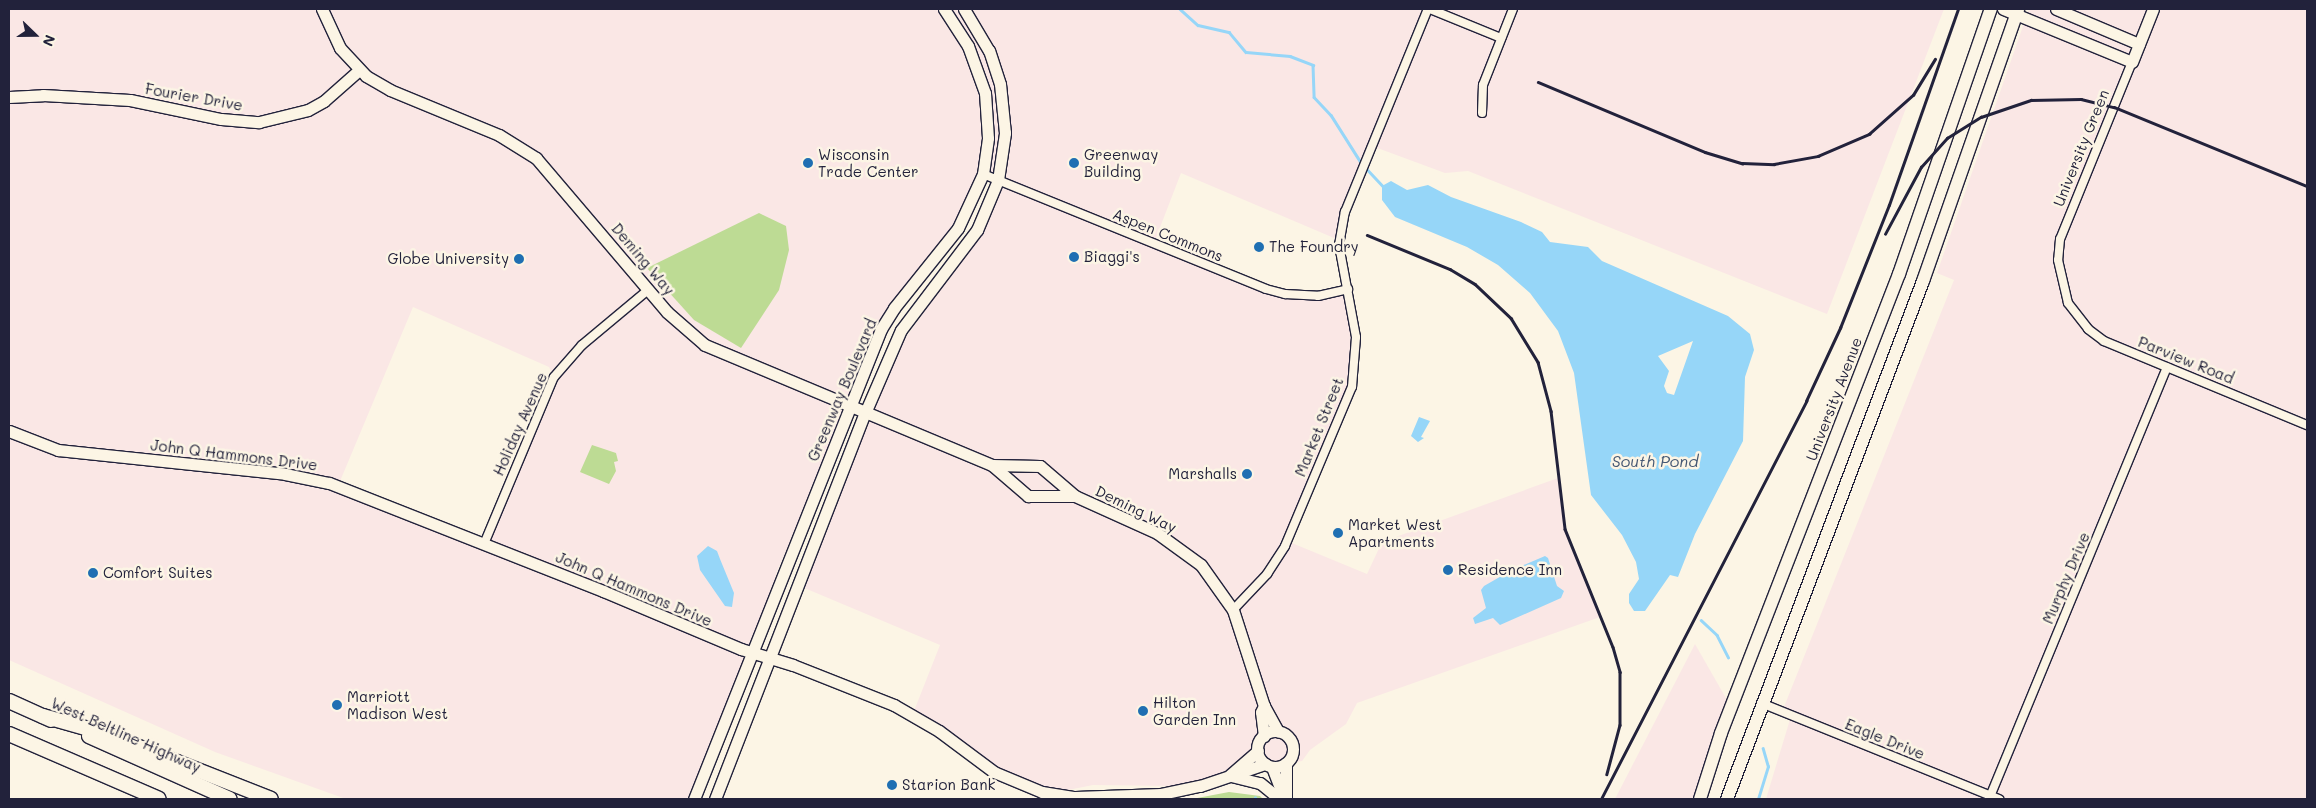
<!DOCTYPE html>
<style>
body{margin:0}
#map{position:relative;width:2316px;height:808px;overflow:hidden;background:#fcf5e5;font-family:Mali,sans-serif}
div>[style]{position:absolute}
.built>*{inset:0;background:#fae7e5}
.green>*{inset:0;background:#bddb94}
.water>*{inset:0;background:#96d6f8}
.stream>*{height:2.5px;margin:-1.25px;padding:0 1.25px;transform-origin:1.25px;border-radius:1.25px;background:#96d6f8}
.roads{filter:drop-shadow(1px 0 #22223b) drop-shadow(-1px 0 #22223b) drop-shadow(0 1px #22223b) drop-shadow(0 -1px #22223b)}
.street>*{height:8px;margin:-4px;padding:0 4px;transform-origin:4px;border-radius:4px;background:#fcf5e5}
.secondary>*{height:11px;margin:-5.5px;padding:0 5.5px;transform-origin:5.5px;border-radius:5.5px;background:#fcf5e5}
.secondary>.ring{margin:-5.5px;padding:0;box-sizing:content-box;background:none;border:11px solid #fcf5e5;border-radius:50%}
.primary>*{height:12px;margin:-6px;padding:0 6px;transform-origin:6px;border-radius:6px;background:#fcf5e5}
.highway>*{height:14px;margin:-7px;padding:0 7px;transform-origin:7px;border-radius:7px;background:#fcf5e5}
.rail>*{height:2.5px;margin:-1.25px;padding:0 1.25px;transform-origin:1.25px;border-radius:1.25px;background:#22223b}
.dots>*{width:14px;height:14px;translate:-50% -50%;box-sizing:border-box;border:2px solid #fcf5e5;border-radius:50%}
span{translate:-50% -50%;white-space:nowrap;text-align:center;line-height:1.15;-webkit-text-stroke:5px #fcf5e5;paint-order:stroke}
.street-label{font-size:15px;color:#22223b}
.poi-label{font-size:15px;color:#22223b}
.left{translate:0 -50%;text-align:left}
.right{translate:-100% -50%;text-align:right}
.water-label{font-size:16px;color:#455874;font-style:italic}
.frame{position:absolute;inset:0;border:10px solid #22223b;pointer-events:none}
.north{position:absolute;left:10px;top:10px;width:50px;height:50px;-webkit-text-stroke:4px #fcf5e5;paint-order:stroke;rotate:112deg;font-size:14px;font-weight:700;line-height:20px;text-align:center;color:#22223b}
.north::after{content:'';display:block;margin:auto;width:18px;height:22px;background:#22223b;clip-path:polygon(50% 0,100% 100%,50% 72%,0 100%)}
</style>
<div id="map">
<div class="built">
<div style="clip-path:polygon(evenodd,9px 9px,1944px 9px,1827px 314px,1468px 171px,1445px 173px,1372px 146px,1353px 191px,1339px 245px,1334px 238px,1181px 173px,1154px 243px,1278px 294px,1349px 292px,1356px 368px,1287px 541px,1367px 574px,1382px 542px,1558px 478px,1566px 536px,1600px 617px,1357px 703px,1346px 724px,1310px 750px,1302px 761px,1175px 786px,1093px 785px,1068px 790px,1048px 789px,984px 762px,914px 711px,940px 645px,802px 587px,884px 379px,902px 343px,982px 231px,994px 207px,1002px 184px,983px 174px,969px 210px,894px 308px,777px 571px,761px 633px,694px 799px,346px 799px,215px 752px,9px 660px,9px 9px,413px 307px,549px 367px,554px 377px,484px 544px,338px 486px,413px 307px)"></div>
<div style="clip-path:polygon(2029px 9px,2307px 9px,2307px 799px,1766px 799px,1791px 716px,1782px 712px,1954px 280px,1937px 273px)"></div>
<div style="clip-path:polygon(1695px 644px,1731px 707px,1700px 799px,1615px 799px)"></div>
</div>
<div class="green">
<div style="clip-path:polygon(759px 213px,786px 226px,789px 250px,779px 290px,741px 348px,694px 320px,647px 268px)"></div>
<div style="clip-path:polygon(592px 445px,616px 453px,618px 461px,614px 462px,616px 471px,609px 484px,580px 472px)"></div>
<div style="clip-path:polygon(1229px 792px,1260px 796px,1263px 799px,1192px 799px)"></div>
</div>
<div class="water">
<div style="clip-path:polygon(evenodd,1391px 181px,1407px 190px,1428px 185px,1451px 197px,1521px 222px,1542px 232px,1550px 242px,1588px 247px,1602px 261px,1728px 316px,1750px 334px,1754px 350px,1745px 377px,1743px 441px,1695px 534px,1678px 577px,1670px 575px,1645px 611px,1634px 611px,1629px 603px,1629px 594px,1639px 579px,1636px 562px,1622px 535px,1591px 495px,1574px 373px,1558px 331px,1530px 293px,1498px 265px,1467px 247px,1395px 217px,1382px 200px,1382px 186px,1391px 181px,1693px 341px,1674px 395px,1667px 393px,1664px 386px,1669px 371px,1658px 356px,1693px 341px)"></div>
<div style="clip-path:polygon(1419px 417px,1430px 421px,1421px 437px,1424px 438px,1418px 442px,1411px 436px)"></div>
<div style="clip-path:polygon(708px 546px,717px 551px,720px 559px,734px 593px,732px 607px,725px 606px,700px 570px,697px 556px)"></div>
<div style="clip-path:polygon(1545px 556px,1548px 558px,1557px 586px,1564px 591px,1561px 598px,1500px 625px,1493px 618px,1475px 624px,1473px 618px,1486px 608px,1481px 590px,1484px 586px,1512px 570px)"></div>
</div>
<div class="stream">
<div style="left:1180px;top:9px;width:24px;rotate:42deg"></div>
<div style="left:1198px;top:25px;width:32px;rotate:13deg"></div>
<div style="left:1229px;top:32px;width:26px;rotate:50deg"></div>
<div style="left:1246px;top:52px;width:44px;rotate:5.2deg"></div>
<div style="left:1290px;top:56px;width:25px;rotate:21deg"></div>
<div style="left:1313px;top:65px;width:32px;rotate:88deg"></div>
<div style="left:1314px;top:97px;width:25px;rotate:47deg"></div>
<div style="left:1331px;top:115px;width:58px;rotate:57.7deg"></div>
<div style="left:1366px;top:168px;width:26px;rotate:47deg"></div>
<div style="left:1701px;top:620px;width:22px;rotate:43deg"></div>
<div style="left:1717px;top:635px;width:25px;rotate:63deg"></div>
<div style="left:1255px;top:799px;width:1px;rotate:-90deg"></div>
<div style="left:1758px;top:799px;width:34px;rotate:-73deg"></div>
<div style="left:1768px;top:767px;width:19px;rotate:-106deg"></div>
</div>
<div class="roads">
<div class="street">
<div style="left:1430px;top:9px;width:77px;rotate:22.2deg"></div>
<div style="left:2132px;top:62px;width:191px;rotate:112.1deg"></div>
<div style="left:2060px;top:239px;width:21px;rotate:95deg"></div>
<div style="left:2058px;top:260px;width:44px;rotate:76.9deg"></div>
<div style="left:2068px;top:303px;width:33px;rotate:52deg"></div>
<div style="left:2088px;top:329px;width:20px;rotate:37deg"></div>
<div style="left:2104px;top:341px;width:220px;rotate:22.5deg"></div>
<div style="left:1482px;top:113px;width:28px;rotate:-88deg"></div>
<div style="left:1483px;top:85px;width:82px;rotate:-68.5deg"></div>
<div style="left:983px;top:174px;width:305px;rotate:22.1deg"></div>
<div style="left:1266px;top:289px;width:20px;rotate:15deg"></div>
<div style="left:1285px;top:294px;width:33px;rotate:3deg"></div>
<div style="left:1318px;top:296px;width:31px;rotate:-13deg"></div>
<div style="left:484px;top:544px;width:181px;rotate:-67.3deg"></div>
<div style="left:554px;top:377px;width:43px;rotate:-48.8deg"></div>
<div style="left:582px;top:345px;width:86px;rotate:-39.8deg"></div>
<div style="left:1233px;top:610px;width:50px;rotate:-46.6deg"></div>
<div style="left:1267px;top:574px;width:33px;rotate:-57deg"></div>
<div style="left:1285px;top:546px;width:173px;rotate:-67.2deg"></div>
<div style="left:1352px;top:387px;width:50px;rotate:-85.4deg"></div>
<div style="left:1356px;top:337px;width:94px;rotate:-100.5deg"></div>
<div style="left:1339px;top:245px;width:34px;rotate:-80deg"></div>
<div style="left:1345px;top:212px;width:219px;rotate:-67.8deg"></div>
<div style="left:1761px;top:703px;width:257px;rotate:22deg"></div>
<div style="left:1989px;top:799px;width:467px;rotate:-67.6deg"></div>
</div>
<div class="secondary">
<div style="left:322px;top:9px;width:43px;rotate:65.2deg"></div>
<div style="left:340px;top:48px;width:38px;rotate:47deg"></div>
<div style="left:366px;top:76px;width:28px;rotate:30deg"></div>
<div style="left:390px;top:90px;width:118px;rotate:22.4deg"></div>
<div style="left:499px;top:135px;width:44px;rotate:31.9deg"></div>
<div style="left:536px;top:158px;width:202px;rotate:49.6deg"></div>
<div style="left:667px;top:312px;width:50px;rotate:41deg"></div>
<div style="left:705px;top:345px;width:311px;rotate:22.7deg"></div>
<div style="left:992px;top:465px;width:48px;rotate:40.7deg"></div>
<div style="left:1028px;top:496px;width:47px"></div>
<div style="left:2003px;top:9px;width:139px;rotate:22.3deg"></div>
<div style="left:2132px;top:62px;width:57px;rotate:-68.4deg"></div>
<div style="left:2056px;top:9px;width:90px;rotate:22.9deg"></div>
<div style="left:9px;top:97px;width:34px;rotate:-3deg"></div>
<div style="left:43px;top:95px;width:87px;rotate:3.3deg"></div>
<div style="left:130px;top:100px;width:93px;rotate:11.8deg"></div>
<div style="left:221px;top:119px;width:38px;rotate:5deg"></div>
<div style="left:259px;top:122px;width:50px;rotate:-13.8deg"></div>
<div style="left:308px;top:110px;width:18px;rotate:-29deg"></div>
<div style="left:324px;top:101px;width:47px;rotate:-41.5deg"></div>
<div style="left:9px;top:431px;width:53px;rotate:21.2deg"></div>
<div style="left:58px;top:450px;width:228px;rotate:6deg"></div>
<div style="left:285px;top:474px;width:45px;rotate:11.6deg"></div>
<div style="left:329px;top:483px;width:295px;rotate:21.5deg"></div>
<div style="left:603px;top:591px;width:150px;rotate:22.8deg"></div>
<div style="left:741px;top:649px;width:54px;rotate:17.1deg"></div>
<div style="left:793px;top:665px;width:109px;rotate:21.6deg"></div>
<div style="left:894px;top:705px;width:52px;rotate:30deg"></div>
<div style="left:939px;top:731px;width:69px;rotate:36.7deg"></div>
<div style="left:994px;top:772px;width:52px;rotate:22.6deg"></div>
<div style="left:1042px;top:792px;width:33px;rotate:9deg"></div>
<div style="left:1075px;top:797px;width:86px;rotate:-2deg"></div>
<div style="left:1161px;top:794px;width:40px;rotate:-12deg"></div>
<div style="left:1200px;top:786px;width:69px;rotate:-18.7deg"></div>
<div style="left:992px;top:465px;width:48px;rotate:1.2deg"></div>
<div style="left:1040px;top:466px;width:46px;rotate:40.6deg"></div>
<div style="left:1075px;top:496px;width:90px;rotate:24.3deg"></div>
<div style="left:1157px;top:533px;width:54px;rotate:36deg"></div>
<div style="left:1201px;top:565px;width:55px;rotate:54.6deg"></div>
<div style="left:1233px;top:610px;width:101px;rotate:72.1deg"></div>
<div style="left:1264px;top:706px;width:29px;rotate:61deg"></div>
<div class="ring" style="left:1257px;top:731px;width:25px;height:25px"></div>
<div style="left:1264px;top:736px;width:24px;rotate:-97deg"></div>
<div style="left:1261px;top:712px;width:7px;rotate:-63deg"></div>
<div style="left:1286px;top:763px;width:36px;rotate:90deg"></div>
<div style="left:1272px;top:767px;width:34px;rotate:69deg"></div>
<div style="left:1230px;top:775px;width:37px;rotate:-41deg"></div>
<div style="left:1231px;top:776px;width:30px;rotate:14deg"></div>
<div style="left:1260px;top:783px;width:26px;rotate:39deg"></div>
<div style="left:694px;top:799px;width:506px;rotate:-68.3deg"></div>
<div style="left:881px;top:329px;width:25px;rotate:-58deg"></div>
<div style="left:894px;top:308px;width:102px;rotate:-51.3deg"></div>
<div style="left:958px;top:228px;width:60px;rotate:-65.2deg"></div>
<div style="left:983px;top:174px;width:36px;rotate:-82deg"></div>
<div style="left:988px;top:138px;width:45px;rotate:-93.8deg"></div>
<div style="left:985px;top:93px;width:50px;rotate:-109.9deg"></div>
<div style="left:968px;top:46px;width:44px;rotate:-123deg"></div>
<div style="left:715px;top:799px;width:414px;rotate:-68.8deg"></div>
<div style="left:865px;top:413px;width:90px;rotate:-66.6deg"></div>
<div style="left:901px;top:330px;width:126px;rotate:-52.8deg"></div>
<div style="left:977px;top:230px;width:54px;rotate:-67.2deg"></div>
<div style="left:998px;top:180px;width:48px;rotate:-81.5deg"></div>
<div style="left:1005px;top:133px;width:49px;rotate:-95.8deg"></div>
<div style="left:1000px;top:84px;width:35px;rotate:-108deg"></div>
<div style="left:989px;top:51px;width:49px;rotate:-120.8deg"></div>
</div>
<div class="primary">
<div style="left:1700px;top:799px;width:69px;rotate:-72.3deg"></div>
<div style="left:1721px;top:733px;width:492px;rotate:-68.8deg"></div>
<div style="left:1899px;top:274px;width:281px;rotate:-70.9deg"></div>
<div style="left:1727px;top:799px;width:554px;rotate:-69.27deg"></div>
<div style="left:1923px;top:281px;width:288px;rotate:-70.7deg"></div>
</div>
<div class="highway">
<div style="left:9px;top:701px;width:46px;rotate:24.3deg"></div>
<div style="left:43px;top:716px;width:66px;rotate:15.9deg"></div>
<div style="left:106px;top:734px;width:177px;rotate:21.5deg"></div>
<div style="left:9px;top:734px;width:163px;rotate:23.4deg"></div>
<div style="left:89px;top:736px;width:154px;rotate:24.1deg"></div>
</div>
</div>
<div class="rail">
<div style="left:1538px;top:82px;width:181px;rotate:22.7deg"></div>
<div style="left:1705px;top:152px;width:39px;rotate:17deg"></div>
<div style="left:1742px;top:163px;width:32px;rotate:2deg"></div>
<div style="left:1774px;top:164px;width:45px;rotate:-10.3deg"></div>
<div style="left:1818px;top:156px;width:56px;rotate:-23.3deg"></div>
<div style="left:1869px;top:134px;width:59px;rotate:-41.6deg"></div>
<div style="left:1913px;top:95px;width:42px;rotate:-58.6deg"></div>
<div style="left:1885px;top:234px;width:76px;rotate:-61.8deg"></div>
<div style="left:1921px;top:167px;width:39px;rotate:-48deg"></div>
<div style="left:1947px;top:138px;width:40px;rotate:-32deg"></div>
<div style="left:1981px;top:117px;width:53px;rotate:-18.8deg"></div>
<div style="left:2031px;top:100px;width:50px;rotate:-1.1deg"></div>
<div style="left:2081px;top:99px;width:34px;rotate:14deg"></div>
<div style="left:2114px;top:107px;width:209px;rotate:22.3deg"></div>
<div style="left:1367px;top:235px;width:90px;rotate:22.3deg"></div>
<div style="left:1450px;top:269px;width:29px;rotate:31deg"></div>
<div style="left:1475px;top:284px;width:50px;rotate:43.4deg"></div>
<div style="left:1511px;top:318px;width:52px;rotate:58.5deg"></div>
<div style="left:1538px;top:362px;width:51px;rotate:75.1deg"></div>
<div style="left:1551px;top:411px;width:119px;rotate:83.2deg"></div>
<div style="left:1565px;top:529px;width:127px;rotate:67.9deg"></div>
<div style="left:1613px;top:647px;width:26px;rotate:74deg"></div>
<div style="left:1620px;top:672px;width:53px;rotate:90deg"></div>
<div style="left:1620px;top:725px;width:51px;rotate:104.9deg"></div>
<div style="left:1601px;top:799px;width:448px;rotate:-62.7deg"></div>
<div style="left:1806px;top:401px;width:81px;rotate:-65deg"></div>
<div style="left:1840px;top:328px;width:132px;rotate:-68.3deg"></div>
<div style="left:1889px;top:205px;width:208px;rotate:-70.6deg"></div>
</div>
<div class="dots">
<div style="left:808px;top:163px;background:#1f6fb2"></div>
<div style="left:1074px;top:163px;background:#1f6fb2"></div>
<div style="left:1259px;top:247px;background:#1f6fb2"></div>
<div style="left:1074px;top:257px;background:#1f6fb2"></div>
<div style="left:519px;top:259px;background:#1f6fb2"></div>
<div style="left:1247px;top:474px;background:#1f6fb2"></div>
<div style="left:1338px;top:533px;background:#1f6fb2"></div>
<div style="left:1448px;top:570px;background:#1f6fb2"></div>
<div style="left:93px;top:573px;background:#1f6fb2"></div>
<div style="left:337px;top:705px;background:#1f6fb2"></div>
<div style="left:1143px;top:711px;background:#1f6fb2"></div>
<div style="left:892px;top:785px;background:#1f6fb2"></div>
</div>
<div class="street-label">
<span style="left:194px;top:97px;rotate:10deg">Fourier Drive</span>
<span style="left:2081px;top:148px;rotate:-68deg">University Green</span>
<span style="left:1168px;top:235px;rotate:22deg">Aspen Commons</span>
<span style="left:643px;top:259px;rotate:50deg">Deming Way</span>
<span style="left:2186px;top:360px;rotate:22deg">Parview Road</span>
<span style="left:842px;top:390px;rotate:-67deg">Greenway Boulevard</span>
<span style="left:1834px;top:399px;rotate:-69deg">University Avenue</span>
<span style="left:520px;top:424px;rotate:-66deg">Holiday Avenue</span>
<span style="left:1319px;top:427px;rotate:-68deg">Market Street</span>
<span style="left:234px;top:455px;rotate:7deg">John Q Hammons Drive</span>
<span style="left:1136px;top:509px;rotate:26deg">Deming Way</span>
<span style="left:2066px;top:578px;rotate:-67deg">Murphy Drive</span>
<span style="left:634px;top:589px;rotate:23deg">John Q Hammons Drive</span>
<span style="left:126px;top:735px;rotate:24deg">West Beltline Highway</span>
<span style="left:1885px;top:739px;rotate:22deg">Eagle Drive</span>
</div>
<div class="poi-label">
<span class="left" style="left:818px;top:163px">Wisconsin<br>Trade Center</span>
<span class="left" style="left:1084px;top:163px">Greenway<br>Building</span>
<span class="left" style="left:1269px;top:247px">The Foundry</span>
<span class="left" style="left:1084px;top:257px">Biaggi's</span>
<span class="right" style="left:509px;top:259px">Globe University</span>
<span class="right" style="left:1237px;top:474px">Marshalls</span>
<span class="left" style="left:1348px;top:533px">Market West<br>Apartments</span>
<span class="left" style="left:1458px;top:570px">Residence Inn</span>
<span class="left" style="left:103px;top:573px">Comfort Suites</span>
<span class="left" style="left:347px;top:705px">Marriott<br>Madison West</span>
<span class="left" style="left:1153px;top:711px">Hilton<br>Garden Inn</span>
<span class="left" style="left:902px;top:785px">Starion Bank</span>
</div>
<div class="water-label">
<span style="left:1655px;top:461px">South Pond</span>
</div>
<div class="frame"></div>
<div class="north">N</div>
</div>
